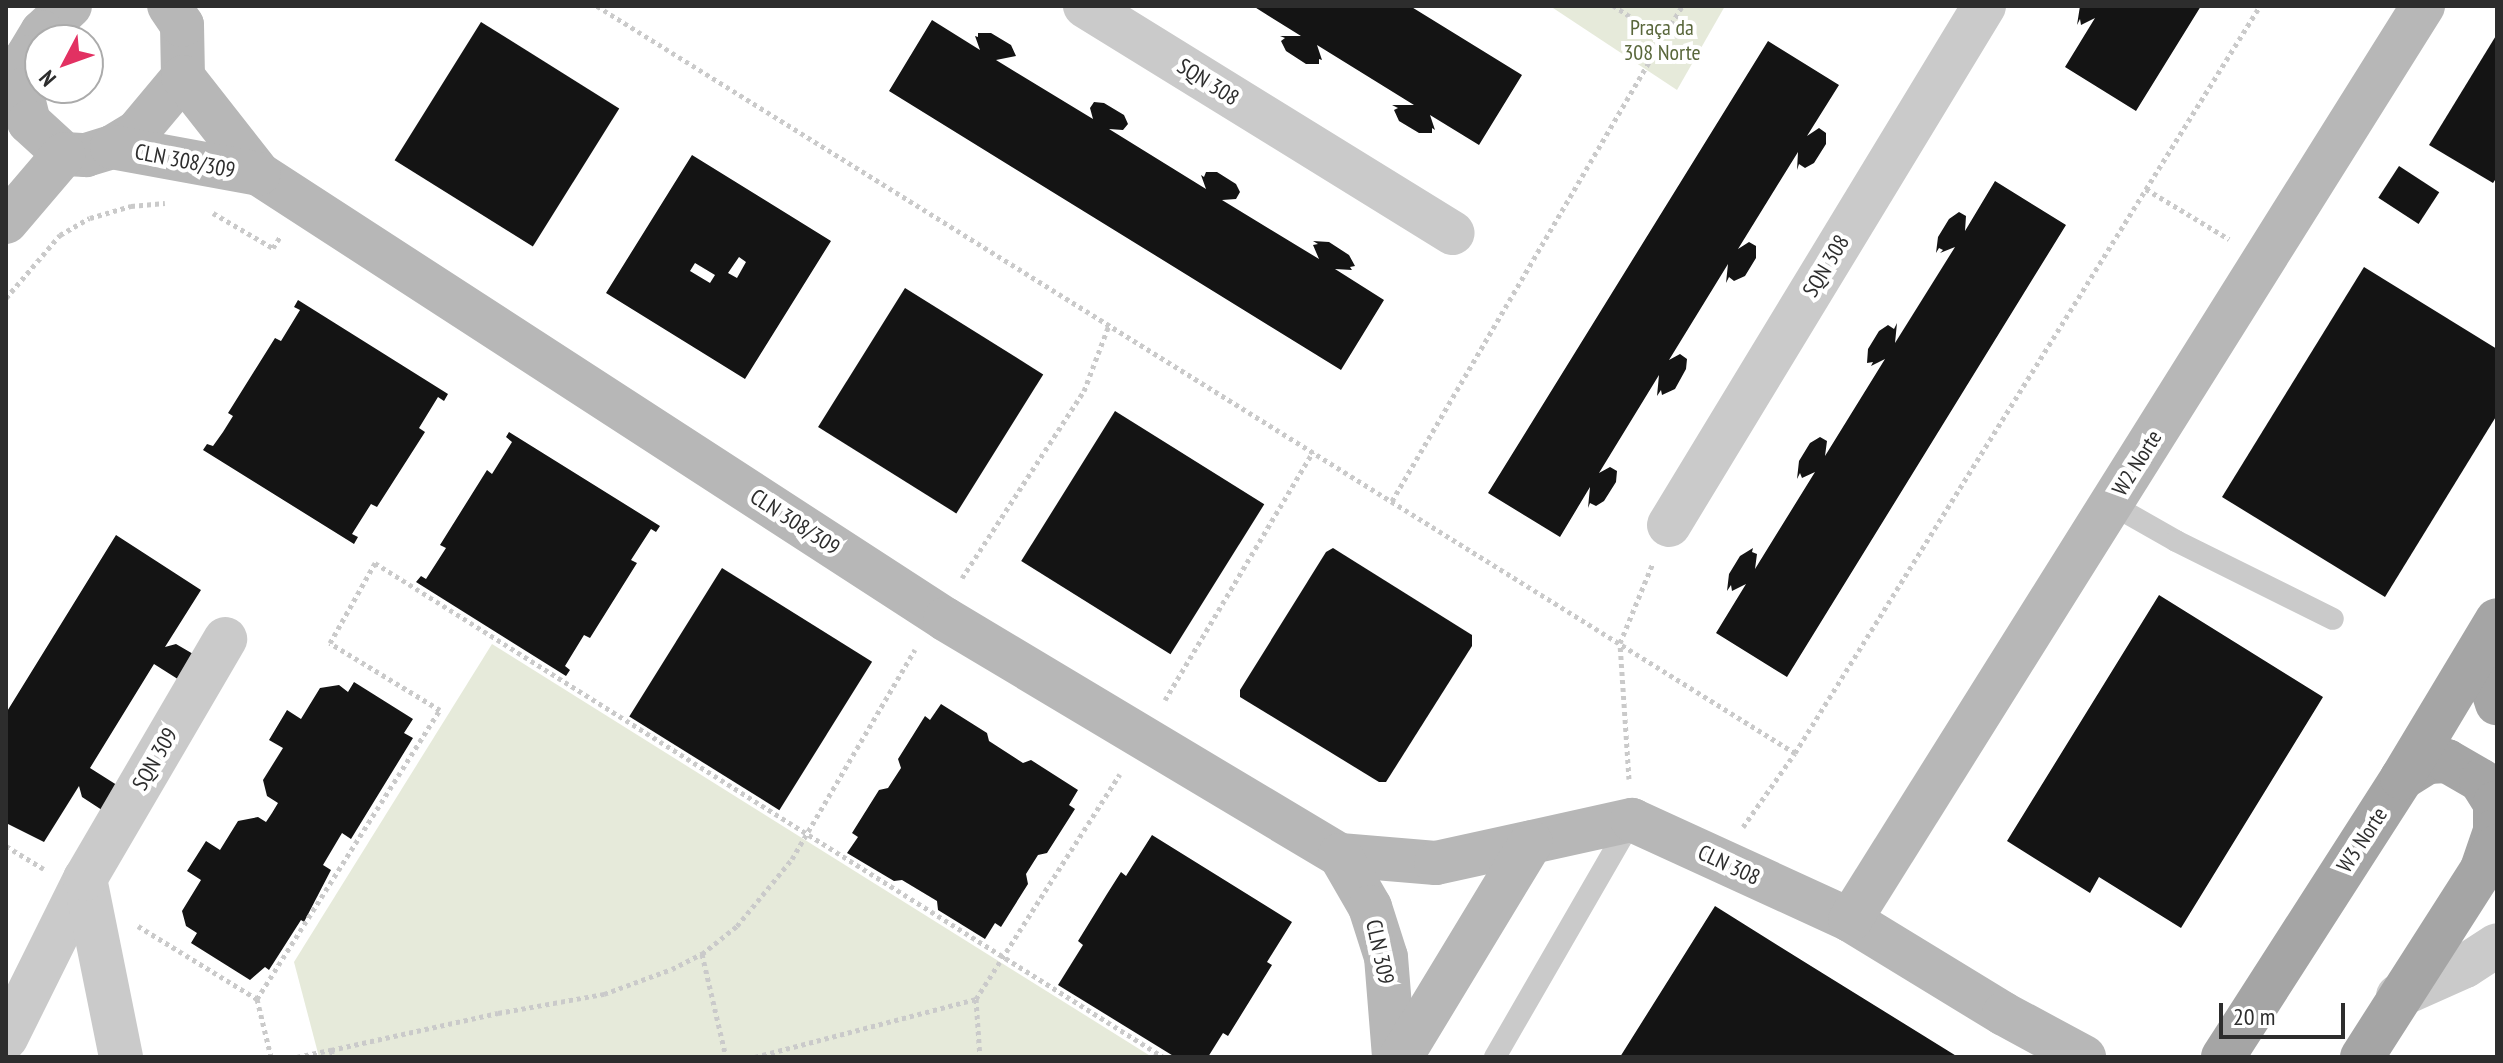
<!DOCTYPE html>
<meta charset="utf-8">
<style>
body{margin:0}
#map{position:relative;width:2503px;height:1063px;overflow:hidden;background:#fff;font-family:"PT Sans Narrow",sans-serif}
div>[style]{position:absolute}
.green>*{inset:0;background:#e6eada}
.building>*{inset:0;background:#141414;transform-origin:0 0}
.path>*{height:5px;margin-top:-2.5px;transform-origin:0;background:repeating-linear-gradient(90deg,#cacaca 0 4px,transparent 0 8px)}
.lane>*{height:22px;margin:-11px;padding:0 11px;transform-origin:11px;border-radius:11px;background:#cacaca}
.street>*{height:44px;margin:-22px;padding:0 22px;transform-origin:22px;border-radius:22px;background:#cacaca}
.secondary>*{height:44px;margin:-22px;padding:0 22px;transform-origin:22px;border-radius:22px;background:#b7b7b7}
.primary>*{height:44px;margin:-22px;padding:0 22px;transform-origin:22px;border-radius:22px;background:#a5a5a5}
span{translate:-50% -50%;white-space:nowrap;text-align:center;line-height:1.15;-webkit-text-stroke:8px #fff;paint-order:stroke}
.park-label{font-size:22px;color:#59673b}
.street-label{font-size:22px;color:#2d2d2d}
.frame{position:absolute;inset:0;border:8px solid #2d2d2d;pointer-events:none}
.north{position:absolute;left:24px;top:24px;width:80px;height:80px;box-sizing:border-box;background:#fff;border:2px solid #ababab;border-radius:50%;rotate:229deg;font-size:22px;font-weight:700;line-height:32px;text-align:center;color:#2d2d2d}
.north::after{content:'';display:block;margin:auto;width:28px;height:36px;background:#e23162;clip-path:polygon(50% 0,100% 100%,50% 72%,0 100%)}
.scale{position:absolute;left:2219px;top:1003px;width:126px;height:36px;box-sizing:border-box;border:4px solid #2d2d2d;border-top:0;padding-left:10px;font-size:24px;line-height:28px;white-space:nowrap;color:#2d2d2d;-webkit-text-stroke:6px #fff;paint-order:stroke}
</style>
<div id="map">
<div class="green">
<div style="clip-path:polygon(1550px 6px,1725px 6px,1677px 90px)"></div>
<div style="clip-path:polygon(492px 644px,1152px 1057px,319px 1057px,294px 962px)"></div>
</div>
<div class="building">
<div style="clip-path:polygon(1253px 6px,1410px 6px,1522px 75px,1479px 145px,1430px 115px,1435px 130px,1432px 128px,1432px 133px,1419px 133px,1399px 121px,1394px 110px,1398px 108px,1392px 105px,1414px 105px,1317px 45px,1322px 60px,1319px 59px,1319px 64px,1306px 64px,1286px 51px,1281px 41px,1285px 38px,1280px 36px,1301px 36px)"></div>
<div style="clip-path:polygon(2080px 6px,2201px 6px,2136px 111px,2065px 67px,2095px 18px,2081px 25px,2080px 19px,2077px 25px)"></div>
<div style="clip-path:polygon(932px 20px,980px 50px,975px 36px,978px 37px,978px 33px,991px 33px,1011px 45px,1016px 56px,996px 60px,1093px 119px,1090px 108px,1094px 102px,1104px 103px,1124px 115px,1128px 124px,1123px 130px,1109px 129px,1206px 189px,1201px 175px,1204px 177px,1206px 172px,1217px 172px,1236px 184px,1240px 192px,1236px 199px,1222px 200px,1319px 259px,1313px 245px,1318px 244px,1313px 241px,1329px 242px,1349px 255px,1355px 266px,1350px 267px,1352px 270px,1335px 269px,1384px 300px,1341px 370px,889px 91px)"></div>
<div style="left:481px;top:22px;width:163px;height:163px;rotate:32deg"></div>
<div style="clip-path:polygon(2497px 34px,2497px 177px,2493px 183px,2429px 145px)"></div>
<div style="clip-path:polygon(1768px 41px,1839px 85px,1807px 136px,1819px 128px,1826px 133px,1826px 144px,1814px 163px,1805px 168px,1799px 164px,1797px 170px,1798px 152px,1738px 249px,1749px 242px,1756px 246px,1756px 258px,1745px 276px,1734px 281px,1729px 277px,1726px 283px,1728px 264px,1669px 360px,1680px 354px,1687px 359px,1686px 369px,1675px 389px,1662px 395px,1661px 390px,1657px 396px,1659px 375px,1599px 473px,1610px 467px,1617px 471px,1616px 482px,1604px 501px,1596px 506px,1590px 503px,1588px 508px,1590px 487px,1560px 537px,1488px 493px)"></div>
<div style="clip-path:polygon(evenodd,692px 155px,831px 241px,745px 379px,606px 293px,692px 155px,739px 257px,746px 262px,737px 278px,728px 273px,739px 257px,692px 155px,695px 263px,715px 275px,710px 283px,690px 271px,695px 263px)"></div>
<div style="left:2399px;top:166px;width:48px;height:38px;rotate:33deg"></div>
<div style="clip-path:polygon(1995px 181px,2066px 225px,1787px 677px,1716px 633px,1746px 584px,1732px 591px,1731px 585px,1727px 591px,1729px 574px,1740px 556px,1753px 548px,1752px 552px,1757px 554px,1755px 569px,1815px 472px,1802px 478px,1800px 473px,1797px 479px,1799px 461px,1810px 443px,1820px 437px,1827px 441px,1825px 456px,1885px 359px,1871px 366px,1873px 362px,1867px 363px,1868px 349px,1879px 331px,1888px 325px,1894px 329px,1897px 323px,1895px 343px,1955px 247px,1940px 253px,1943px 250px,1939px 248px,1936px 253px,1938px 237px,1949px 219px,1959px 212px,1966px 216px,1965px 231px)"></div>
<div style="clip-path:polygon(2364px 267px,2497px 349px,2497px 415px,2385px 597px,2222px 497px)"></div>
<div style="left:905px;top:288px;width:163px;height:164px;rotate:32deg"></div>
<div style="clip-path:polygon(298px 300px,448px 394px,444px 401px,438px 397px,419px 428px,425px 432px,377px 507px,371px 504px,352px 534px,358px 537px,354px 544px,203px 450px,207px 444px,213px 446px,223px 432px,233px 416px,228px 413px,275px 338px,281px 341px,300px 310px,294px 307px)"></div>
<div style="left:1115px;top:411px;width:176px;height:177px;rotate:32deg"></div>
<div style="clip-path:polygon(509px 432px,660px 526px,656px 532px,651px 529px,631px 560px,637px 563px,590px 638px,584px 635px,565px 666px,570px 670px,566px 676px,416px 582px,421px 576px,426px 579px,446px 548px,440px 545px,487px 470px,492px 474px,512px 442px,506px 437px)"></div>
<div style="clip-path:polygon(116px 535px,201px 590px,165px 647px,176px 644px,200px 658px,184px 683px,154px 664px,90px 768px,120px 787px,105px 812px,82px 797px,79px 786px,44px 842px,6px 823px,6px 713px)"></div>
<div style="clip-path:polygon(1333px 548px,1472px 635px,1472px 646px,1386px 782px,1379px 782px,1240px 697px,1240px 690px,1326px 552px)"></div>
<div style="left:722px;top:568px;width:177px;height:175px;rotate:32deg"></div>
<div style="clip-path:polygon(2159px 595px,2323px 697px,2181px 928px,2099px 877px,2090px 893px,2007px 841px)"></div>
<div style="clip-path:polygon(354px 682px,413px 719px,404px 733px,413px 738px,351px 839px,342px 833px,323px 865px,331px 870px,304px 922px,301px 920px,269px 970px,265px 967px,250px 980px,191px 943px,197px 933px,186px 926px,182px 911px,201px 880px,187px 871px,206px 841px,220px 850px,238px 821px,258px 817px,266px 822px,272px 813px,278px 803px,267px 796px,263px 780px,283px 748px,269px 740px,287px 710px,301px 719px,320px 688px,339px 685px,348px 692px)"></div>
<div style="clip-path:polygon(941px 704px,987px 733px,989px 741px,1023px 763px,1031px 760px,1078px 790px,1069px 805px,1075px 809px,1047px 853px,1038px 855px,1026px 874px,1028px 884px,1001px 927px,995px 923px,985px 939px,938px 910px,937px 901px,902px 880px,894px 881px,847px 853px,858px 837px,852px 833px,879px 790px,888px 788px,901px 768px,898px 759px,925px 716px,930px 720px)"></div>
<div style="clip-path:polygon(1152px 835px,1292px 922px,1267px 962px,1272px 965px,1228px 1036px,1223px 1033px,1208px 1057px,1175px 1057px,1058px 985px,1083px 945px,1078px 941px,1107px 894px,1121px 872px,1126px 876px)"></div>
<div style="clip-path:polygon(1715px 906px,1811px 966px,1958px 1057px,1620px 1057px)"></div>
</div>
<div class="path">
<div style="left:597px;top:6px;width:1412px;rotate:31.95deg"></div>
<div style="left:1795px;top:753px;width:880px;rotate:-58.1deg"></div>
<div style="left:1663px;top:38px;width:37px;rotate:-59deg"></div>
<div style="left:2146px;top:189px;width:97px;rotate:31.1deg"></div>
<div style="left:213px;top:213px;width:69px;rotate:30.3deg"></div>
<div style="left:273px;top:248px;width:13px;rotate:-58deg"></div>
<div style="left:6px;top:298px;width:83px;rotate:-49.4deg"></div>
<div style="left:60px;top:235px;width:34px;rotate:-30deg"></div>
<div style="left:90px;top:218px;width:43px;rotate:-16.3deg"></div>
<div style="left:131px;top:206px;width:34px;rotate:-5deg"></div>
<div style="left:1392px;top:501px;width:536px;rotate:-59.66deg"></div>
<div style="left:1663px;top:38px;width:59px;rotate:-146.9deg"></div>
<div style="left:962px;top:578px;width:223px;rotate:-56.9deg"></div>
<div style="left:1084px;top:391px;width:71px;rotate:-69.3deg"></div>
<div style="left:1165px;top:700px;width:289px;rotate:-59.2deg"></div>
<div style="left:1629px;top:779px;width:136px;rotate:-93.8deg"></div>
<div style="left:1620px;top:643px;width:87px;rotate:-67.6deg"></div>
<div style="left:1743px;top:827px;width:90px;rotate:-54.9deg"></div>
<div style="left:6px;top:846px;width:44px;rotate:31.2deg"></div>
<div style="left:138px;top:926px;width:140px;rotate:31.5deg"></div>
<div style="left:257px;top:999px;width:60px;rotate:76.4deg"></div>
<div style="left:702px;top:954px;width:106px;rotate:76.9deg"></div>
<div style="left:257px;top:999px;width:342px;rotate:-57.7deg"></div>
<div style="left:440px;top:710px;width:129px;rotate:-148.7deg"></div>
<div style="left:330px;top:643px;width:92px;rotate:-60.6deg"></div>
<div style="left:375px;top:563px;width:930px;rotate:32.08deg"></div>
<div style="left:976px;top:999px;width:267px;rotate:-57.4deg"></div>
<div style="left:331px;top:1050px;width:171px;rotate:-12.5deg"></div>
<div style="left:498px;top:1013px;width:108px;rotate:-10.2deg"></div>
<div style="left:604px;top:994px;width:72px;rotate:-20.2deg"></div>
<div style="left:672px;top:969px;width:34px;rotate:-27deg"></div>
<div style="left:702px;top:954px;width:45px;rotate:-38.7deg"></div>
<div style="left:737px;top:926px;width:87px;rotate:-50.6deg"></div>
<div style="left:792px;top:859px;width:243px;rotate:-59.6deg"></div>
<div style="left:297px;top:1057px;width:35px;rotate:-12deg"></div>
<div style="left:331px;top:1050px;width:7px;rotate:74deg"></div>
<div style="left:755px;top:1057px;width:228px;rotate:-14.7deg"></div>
<div style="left:976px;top:999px;width:58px;rotate:86.1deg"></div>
</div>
<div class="lane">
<div style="left:2111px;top:504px;width:75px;rotate:29.6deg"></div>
<div style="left:2176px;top:541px;width:175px;rotate:26.4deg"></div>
<div style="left:1495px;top:1057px;width:274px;rotate:-60deg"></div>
</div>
<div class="street">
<div style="left:1085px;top:6px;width:432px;rotate:31.7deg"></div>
<div style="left:1669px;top:525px;width:607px;rotate:-58.74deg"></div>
<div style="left:2398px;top:996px;width:73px;rotate:-24.1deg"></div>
<div style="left:2465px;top:966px;width:38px;rotate:-33deg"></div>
<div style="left:6px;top:1038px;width:178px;rotate:-63.6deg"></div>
<div style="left:121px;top:1057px;width:182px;rotate:-101.4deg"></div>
<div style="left:85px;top:879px;width:278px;rotate:-59.7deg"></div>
</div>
<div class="secondary">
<div style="left:70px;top:6px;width:38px;rotate:137deg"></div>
<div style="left:42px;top:32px;width:29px;rotate:121deg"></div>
<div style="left:27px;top:57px;width:34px;rotate:100deg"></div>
<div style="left:21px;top:90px;width:33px;rotate:76deg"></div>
<div style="left:29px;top:122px;width:47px;rotate:42.4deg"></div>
<div style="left:64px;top:154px;width:22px;rotate:3deg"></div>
<div style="left:86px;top:155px;width:27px;rotate:-17deg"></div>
<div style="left:112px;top:147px;width:29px;rotate:-31deg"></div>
<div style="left:137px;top:132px;width:72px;rotate:-50.1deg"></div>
<div style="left:183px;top:77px;width:52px;rotate:-91.1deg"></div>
<div style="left:182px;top:25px;width:23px;rotate:-124deg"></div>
<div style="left:183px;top:77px;width:123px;rotate:51.9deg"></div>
<div style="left:259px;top:174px;width:818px;rotate:32.97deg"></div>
<div style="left:945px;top:619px;width:460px;rotate:30.9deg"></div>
<div style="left:1340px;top:855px;width:96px;rotate:4.8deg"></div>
<div style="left:1436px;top:863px;width:201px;rotate:-12.4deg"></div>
<div style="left:1632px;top:820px;width:240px;rotate:24.6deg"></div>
<div style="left:1850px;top:920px;width:180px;rotate:31.4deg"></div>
<div style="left:2004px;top:1014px;width:91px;rotate:28.3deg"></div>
<div style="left:112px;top:147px;width:149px;rotate:10.4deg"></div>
<div style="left:6px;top:222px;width:89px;rotate:-49.5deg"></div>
<div style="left:1340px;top:855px;width:60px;rotate:60deg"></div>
<div style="left:1370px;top:907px;width:52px;rotate:72.3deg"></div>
<div style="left:1386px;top:957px;width:100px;rotate:85.4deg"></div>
<div style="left:1850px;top:920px;width:1079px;rotate:-57.92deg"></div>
<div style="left:1401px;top:1057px;width:251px;rotate:-58.8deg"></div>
</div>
<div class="primary">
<div style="left:2497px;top:680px;width:12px;rotate:110deg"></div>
<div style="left:2493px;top:691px;width:13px;rotate:72deg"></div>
<div style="left:2402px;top:778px;width:31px;rotate:-32deg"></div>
<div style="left:2428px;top:762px;width:19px;rotate:-3deg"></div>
<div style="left:2447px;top:761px;width:39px;rotate:30deg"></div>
<div style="left:2481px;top:781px;width:26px;rotate:58deg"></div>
<div style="left:2495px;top:803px;width:28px;rotate:90deg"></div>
<div style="left:2495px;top:831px;width:39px;rotate:109deg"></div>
<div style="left:2223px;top:1057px;width:331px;rotate:-57.3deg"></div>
<div style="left:2402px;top:778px;width:184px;rotate:-59deg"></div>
<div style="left:2362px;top:1057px;width:250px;rotate:-57.4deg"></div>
</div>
<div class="park-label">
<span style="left:1662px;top:40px">Praça da<br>308 Norte</span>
</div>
<div class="street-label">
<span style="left:1208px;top:82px;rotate:32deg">SQN 308</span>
<span style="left:185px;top:161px;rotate:11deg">CLN 308/309</span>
<span style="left:1826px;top:266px;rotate:-59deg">SQN 308</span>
<span style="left:2137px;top:463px;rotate:-58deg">W2 Norte</span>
<span style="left:795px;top:522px;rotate:33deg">CLN 308/309</span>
<span style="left:155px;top:759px;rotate:-60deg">SQN 309</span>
<span style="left:2362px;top:840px;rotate:-57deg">W3 Norte</span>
<span style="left:1729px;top:865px;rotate:25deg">CLN 308</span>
<span style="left:1380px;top:952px;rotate:78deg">CLN 309</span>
</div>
<div class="frame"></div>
<div class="north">N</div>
<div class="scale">20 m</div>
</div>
